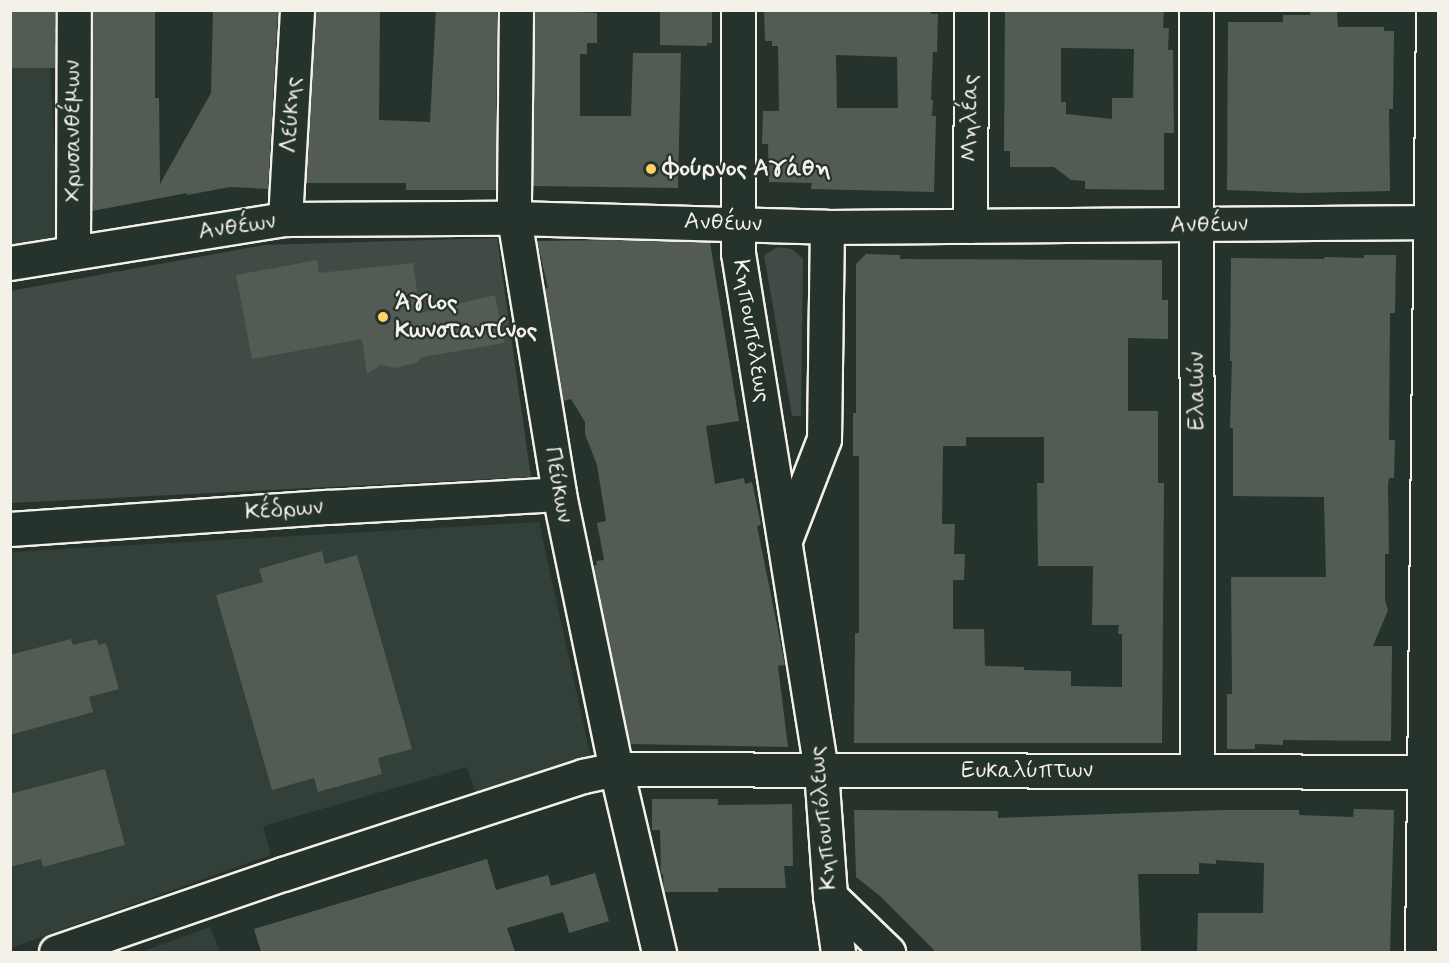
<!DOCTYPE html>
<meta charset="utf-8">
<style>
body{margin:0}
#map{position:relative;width:1449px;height:963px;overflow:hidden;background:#26332d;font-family:Mynerve,sans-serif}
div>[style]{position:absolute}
.built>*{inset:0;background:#333f39}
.green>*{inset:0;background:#414b45}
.building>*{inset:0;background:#525c55;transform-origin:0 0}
.roads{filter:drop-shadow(2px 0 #f4f1e8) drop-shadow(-2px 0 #f4f1e8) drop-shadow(0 2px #f4f1e8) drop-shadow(0 -2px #f4f1e8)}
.minor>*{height:33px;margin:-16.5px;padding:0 16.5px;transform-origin:16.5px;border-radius:16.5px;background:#26332d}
.dots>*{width:16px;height:16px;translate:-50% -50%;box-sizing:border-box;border:3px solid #26332d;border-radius:50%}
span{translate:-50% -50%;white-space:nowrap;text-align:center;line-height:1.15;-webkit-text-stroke:4.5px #26332d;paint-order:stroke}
.street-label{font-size:24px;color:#f4f1e8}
.poi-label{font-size:24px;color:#f4f1e8;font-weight:700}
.left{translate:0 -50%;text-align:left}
.frame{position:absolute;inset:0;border:12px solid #f4f1e8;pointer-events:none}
</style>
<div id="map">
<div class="built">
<div style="clip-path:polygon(11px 68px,50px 68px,60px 242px,11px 246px)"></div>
<div style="clip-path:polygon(539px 522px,592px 762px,477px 797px,467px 767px,263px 826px,271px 855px,11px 948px,11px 552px)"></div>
<div style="clip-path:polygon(210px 927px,220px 952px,141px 952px)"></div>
</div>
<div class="green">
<div style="clip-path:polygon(497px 238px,531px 477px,11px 503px,10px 291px,265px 245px)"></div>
<div style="clip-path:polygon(778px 247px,792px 249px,803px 259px,801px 416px,792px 416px,764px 255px)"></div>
</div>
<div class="building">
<div style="left:10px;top:10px;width:45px;height:58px"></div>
<div style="clip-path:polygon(93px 10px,155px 10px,155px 98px,159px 98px,160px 184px,211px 93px,213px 10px,278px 10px,268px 189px,230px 187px,187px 195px,187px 193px,92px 211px)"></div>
<div style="clip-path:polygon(316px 10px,380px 10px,379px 120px,430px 122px,436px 10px,497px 10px,496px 190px,406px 190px,406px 183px,306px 183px)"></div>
<div style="clip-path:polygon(535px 10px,597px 13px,597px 43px,587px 43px,587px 54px,580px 54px,580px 116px,631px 116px,633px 53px,681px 53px,678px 188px,533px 186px)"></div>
<div style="clip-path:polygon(660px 10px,712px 12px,712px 43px,707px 43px,707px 46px,660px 45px)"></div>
<div style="clip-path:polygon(evenodd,932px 10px,931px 14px,938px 14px,937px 52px,933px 52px,931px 100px,933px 100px,932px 116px,936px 116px,934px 192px,811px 189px,812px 183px,769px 182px,768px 144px,762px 144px,763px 111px,779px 111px,778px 46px,772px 46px,772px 41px,765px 41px,764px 11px,932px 10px,836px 55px,897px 57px,898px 108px,837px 108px,836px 55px)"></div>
<div style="clip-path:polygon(evenodd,1005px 10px,1164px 10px,1163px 28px,1169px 28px,1168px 50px,1173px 50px,1174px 133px,1164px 133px,1164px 190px,1085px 189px,1085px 181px,1071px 180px,1054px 167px,1010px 167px,1010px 151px,1004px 151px,1005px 10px,1061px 48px,1134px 49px,1133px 98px,1112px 98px,1112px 119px,1066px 114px,1066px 102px,1061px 102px,1061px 48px)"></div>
<div style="clip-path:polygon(1311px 10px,1337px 10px,1338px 27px,1384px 27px,1384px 31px,1394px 31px,1393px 109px,1389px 109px,1390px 191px,1300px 193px,1227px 190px,1228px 22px,1283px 22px,1283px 15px,1310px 15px)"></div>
<div style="clip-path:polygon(615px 240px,710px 242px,739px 421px,706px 426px,715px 484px,744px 478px,745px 484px,752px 482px,761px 525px,757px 526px,785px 665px,778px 666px,788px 747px,630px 744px,593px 566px,597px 565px,596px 561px,604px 560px,597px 523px,606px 521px,597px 465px,585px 434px,585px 422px,571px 399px,563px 401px,544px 289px,548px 288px,537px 241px)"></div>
<div style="clip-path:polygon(evenodd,866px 254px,900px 255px,900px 259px,1162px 260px,1162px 300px,1168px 300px,1168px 339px,1128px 338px,1128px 411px,1158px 411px,1158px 483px,1164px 483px,1162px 743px,854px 743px,855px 633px,859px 633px,859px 456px,853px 456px,853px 413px,856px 413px,856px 264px,866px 254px,966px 437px,1044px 437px,1044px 483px,1037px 483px,1038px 566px,1093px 566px,1092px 625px,1119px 625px,1118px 634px,1122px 634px,1122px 687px,1071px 686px,1071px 671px,1024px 670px,1024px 667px,985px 666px,984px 629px,953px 629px,953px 580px,964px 580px,965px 554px,954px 554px,955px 524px,942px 524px,943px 446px,966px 446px,966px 437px)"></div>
<div style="clip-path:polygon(1364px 255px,1396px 255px,1395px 313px,1390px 313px,1389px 440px,1395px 440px,1394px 478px,1389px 478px,1388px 486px,1389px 554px,1385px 554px,1385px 600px,1388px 610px,1373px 646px,1392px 646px,1391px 741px,1283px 740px,1283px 745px,1255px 744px,1255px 749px,1227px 749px,1227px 694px,1232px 694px,1231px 577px,1326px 577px,1324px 497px,1233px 496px,1233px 428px,1230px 428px,1232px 361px,1230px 361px,1231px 258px,1324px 259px,1325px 257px,1364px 258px)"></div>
<div style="clip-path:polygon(317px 260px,319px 273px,413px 263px,420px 313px,495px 295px,504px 343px,423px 357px,415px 363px,395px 368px,381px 365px,367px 374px,362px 339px,252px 359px,236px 275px)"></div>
<div style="clip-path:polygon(322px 551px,325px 564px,357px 555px,412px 749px,378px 758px,382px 774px,318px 792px,314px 778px,272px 790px,216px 595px,263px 582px,259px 569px)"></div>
<div style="clip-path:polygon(71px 639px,73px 645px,97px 639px,98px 645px,106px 643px,119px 689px,89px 697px,93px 712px,10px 735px,10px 655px)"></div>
<div style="clip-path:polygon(105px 769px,125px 845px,43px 867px,41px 859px,10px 867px,10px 794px)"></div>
<div style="clip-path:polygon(652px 799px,718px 799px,718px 805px,792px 804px,793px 866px,784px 866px,786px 888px,718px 888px,718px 892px,664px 892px,663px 874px,661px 874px,660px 830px,652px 830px)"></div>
<div style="clip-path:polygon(1354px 809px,1394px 810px,1390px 952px,1197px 952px,1198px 913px,1263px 913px,1264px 863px,1216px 860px,1216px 864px,1199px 863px,1199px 874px,1138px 874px,1141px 952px,936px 952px,880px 896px,856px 877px,854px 810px,998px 811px,998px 818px,1223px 810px,1299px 810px,1299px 815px,1353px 817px)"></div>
<div style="clip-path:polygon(487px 859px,496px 890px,548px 875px,551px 886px,595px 873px,609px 921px,569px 933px,563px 912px,507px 928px,515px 952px,261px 952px,254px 929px)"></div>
</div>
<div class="roads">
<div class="minor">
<div style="left:516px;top:10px;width:208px;rotate:90.6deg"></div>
<div style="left:514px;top:218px;width:280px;rotate:80.7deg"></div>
<div style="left:559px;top:494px;width:281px;rotate:78.3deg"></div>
<div style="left:616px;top:769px;width:188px;rotate:76.8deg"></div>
<div style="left:738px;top:10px;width:243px;rotate:90deg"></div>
<div style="left:738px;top:253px;width:524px;rotate:80.88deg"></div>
<div style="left:821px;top:770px;width:126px;rotate:85.9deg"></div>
<div style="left:830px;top:896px;width:57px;rotate:81.9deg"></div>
<div style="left:1196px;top:10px;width:761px;rotate:89.92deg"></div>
<div style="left:285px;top:219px;width:209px;rotate:-86.7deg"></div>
<div style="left:970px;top:226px;width:216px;rotate:-89.7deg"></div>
<div style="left:73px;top:251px;width:241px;rotate:-89.8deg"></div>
<div style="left:10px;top:263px;width:278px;rotate:-9.1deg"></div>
<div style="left:285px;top:219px;width:229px;rotate:-0.3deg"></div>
<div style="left:514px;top:218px;width:313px;rotate:1.6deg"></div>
<div style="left:827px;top:227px;width:611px;rotate:-0.47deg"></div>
<div style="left:10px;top:529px;width:319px;rotate:-4deg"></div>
<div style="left:328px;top:507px;width:231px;rotate:-3.2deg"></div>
<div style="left:785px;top:540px;width:108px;rotate:-68.9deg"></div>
<div style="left:824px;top:439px;width:212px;rotate:-89.2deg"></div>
<div style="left:830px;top:896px;width:81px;rotate:44deg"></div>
<div style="left:56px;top:952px;width:240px;rotate:-19deg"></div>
<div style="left:283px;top:874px;width:316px;rotate:-18.1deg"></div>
<div style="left:583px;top:776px;width:34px;rotate:-12deg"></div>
<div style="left:616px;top:769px;width:822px;rotate:0.21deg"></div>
<div style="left:1422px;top:952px;width:942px;rotate:-89.33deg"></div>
</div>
</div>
<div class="dots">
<div style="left:651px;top:169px;background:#ffd166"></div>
<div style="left:383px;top:317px;background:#ffd166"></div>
</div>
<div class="street-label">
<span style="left:291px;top:115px;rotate:-87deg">Λεύκης</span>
<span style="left:970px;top:118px;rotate:-90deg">Μηλέας</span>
<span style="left:73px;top:131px;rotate:-90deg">Χρυσανθέμων</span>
<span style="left:723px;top:223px;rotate:2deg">Ανθέων</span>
<span style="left:1209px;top:225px;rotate:-1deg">Ανθέων</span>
<span style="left:237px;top:227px;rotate:-8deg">Ανθέων</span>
<span style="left:751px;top:331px;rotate:81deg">Κηπουπόλεως</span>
<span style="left:1197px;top:391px;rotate:-90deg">Ελαιών</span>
<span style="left:558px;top:485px;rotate:80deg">Πεύκων</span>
<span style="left:284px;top:510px;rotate:-4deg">Κέδρων</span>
<span style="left:1027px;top:771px">Ευκαλύπτων</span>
<span style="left:823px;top:818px;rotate:-95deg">Κηπουπόλεως</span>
</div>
<div class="poi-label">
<span class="left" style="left:663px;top:169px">Φούρνος Αγάθη</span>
<span class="left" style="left:395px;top:317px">Άγιος<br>Κωνσταντίνος</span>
</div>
<div class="frame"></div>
</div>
